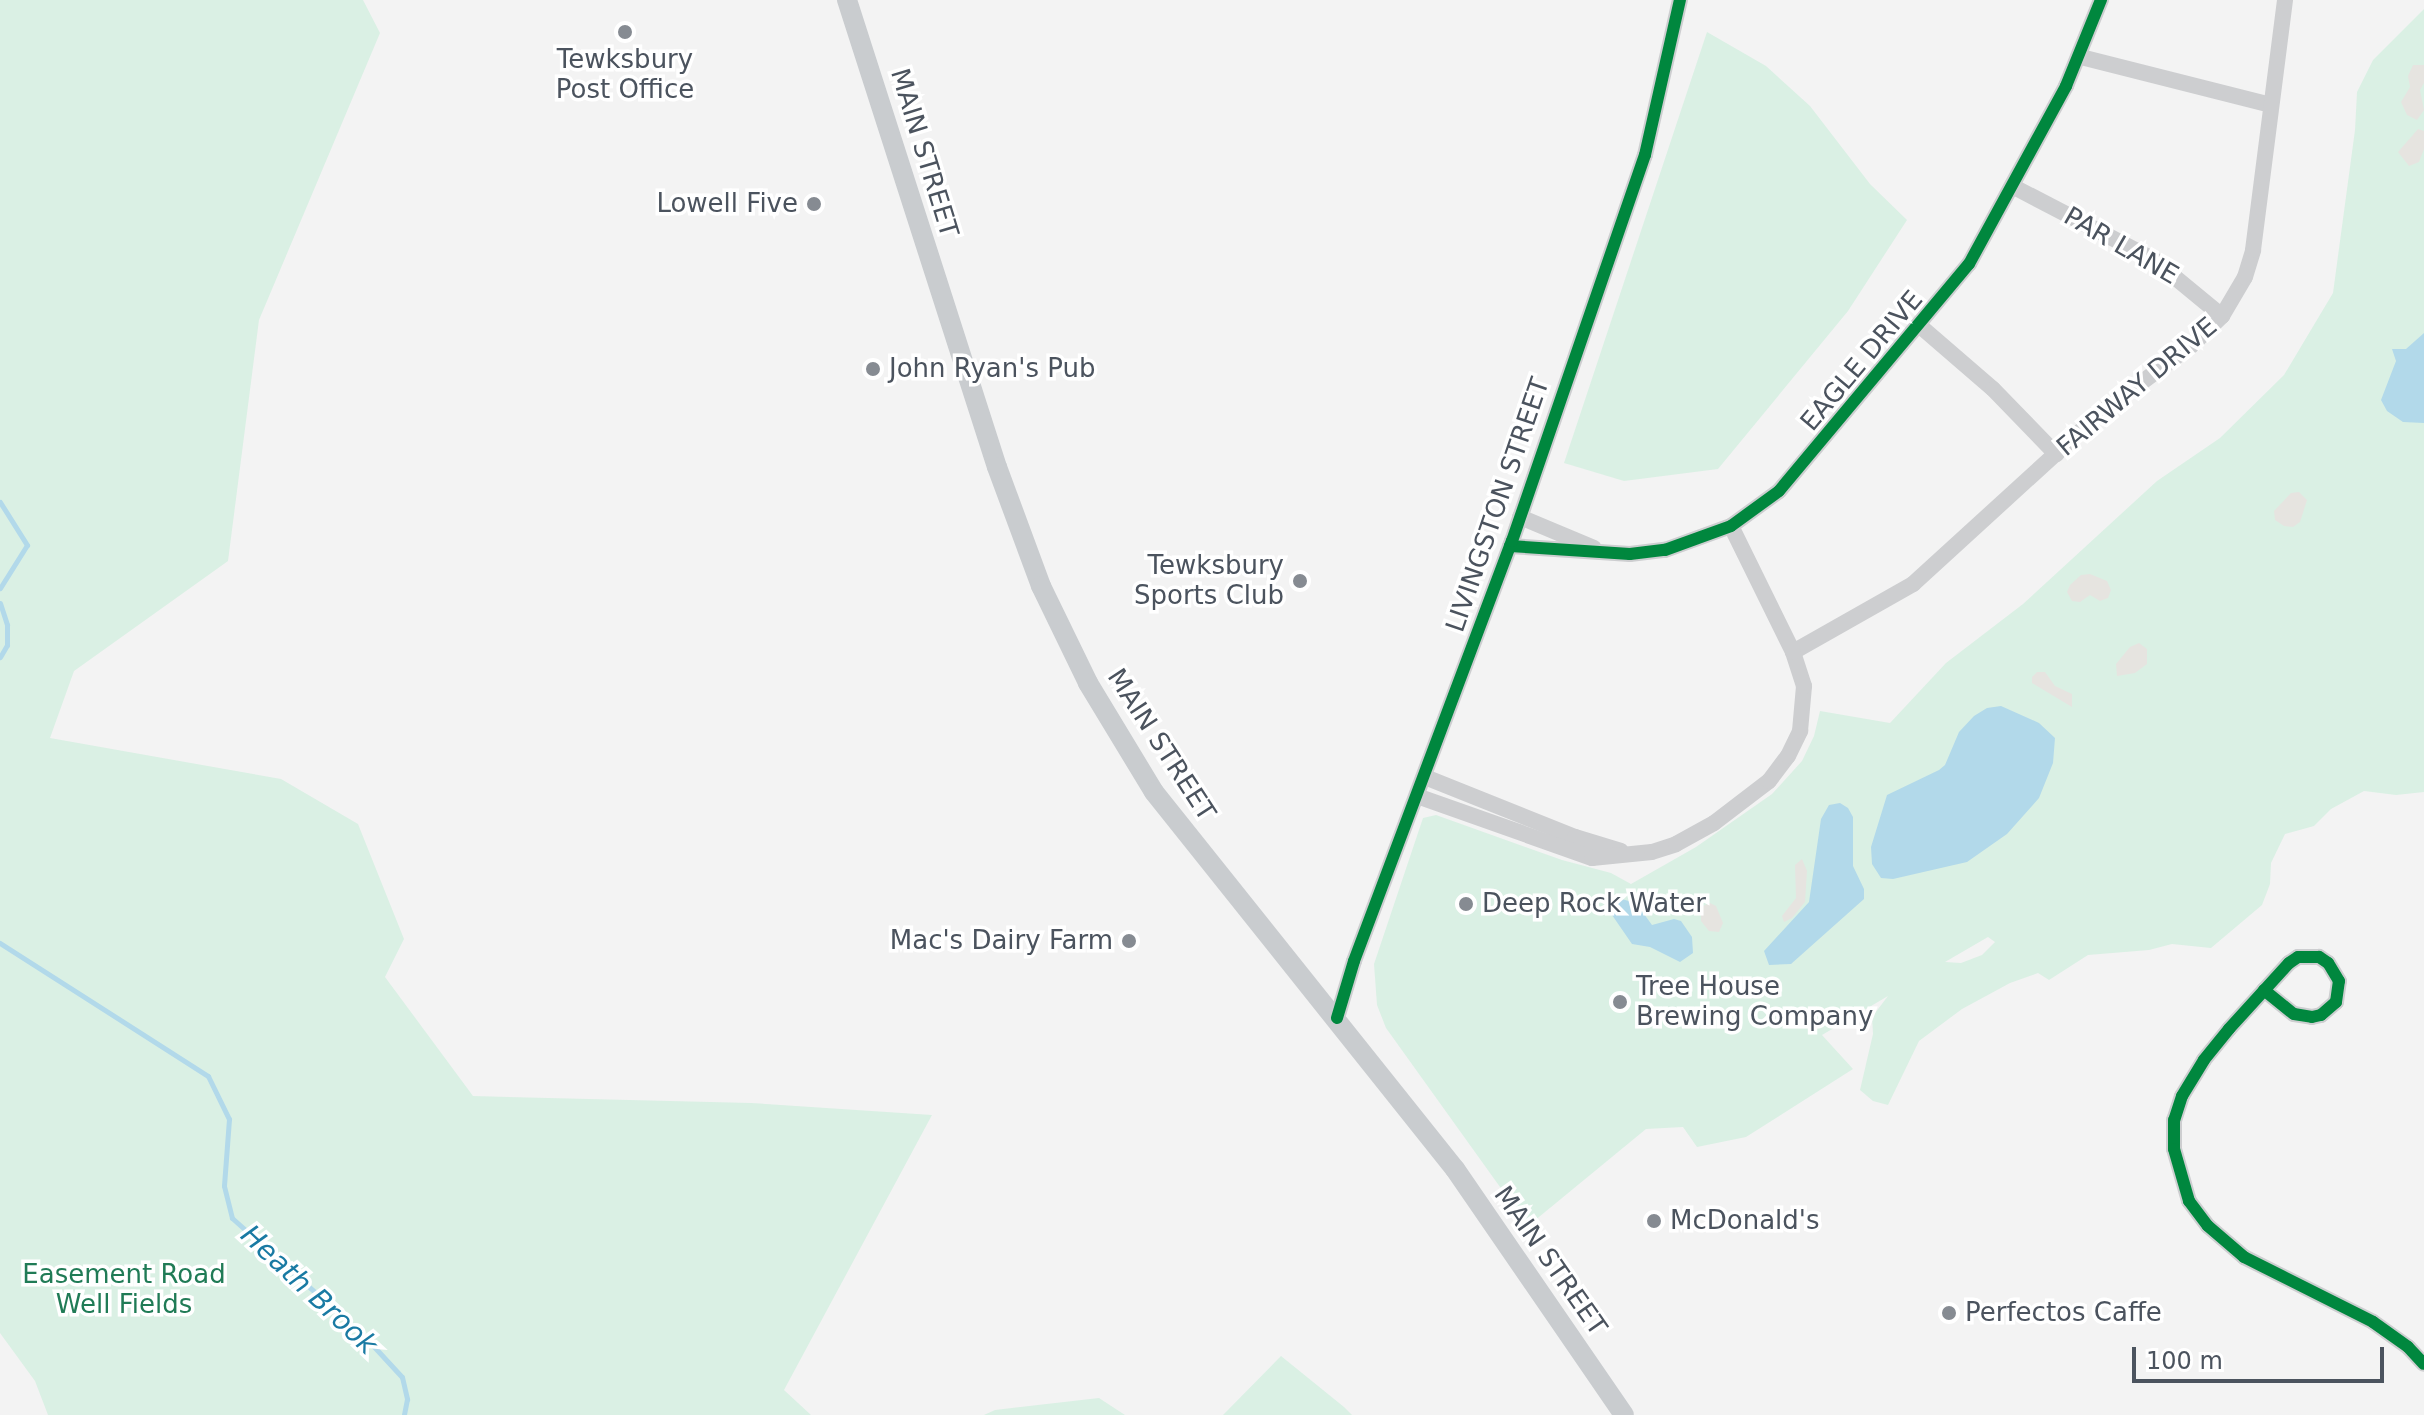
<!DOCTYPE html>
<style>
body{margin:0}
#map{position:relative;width:2424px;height:1415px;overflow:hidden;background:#f3f3f3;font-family:"DejaVu Sans",sans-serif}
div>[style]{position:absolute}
.green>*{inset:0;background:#daf0e4}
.sand>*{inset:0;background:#e6e4e0}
.water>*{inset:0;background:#b2d9ea}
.stream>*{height:5px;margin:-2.5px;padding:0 2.5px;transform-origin:2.5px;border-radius:2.5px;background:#b2d9ea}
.minor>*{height:16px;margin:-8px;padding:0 8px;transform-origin:8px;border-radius:8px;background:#cdced0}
.major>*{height:20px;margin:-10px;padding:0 10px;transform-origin:10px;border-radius:10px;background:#c9cccf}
.cycleway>*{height:12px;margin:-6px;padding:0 6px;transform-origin:6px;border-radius:6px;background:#00873e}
.dots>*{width:22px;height:22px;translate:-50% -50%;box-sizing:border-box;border:4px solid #fff;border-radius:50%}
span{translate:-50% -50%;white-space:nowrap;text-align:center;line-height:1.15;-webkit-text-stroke:7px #fff;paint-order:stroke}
.poi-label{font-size:26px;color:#4b535e}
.right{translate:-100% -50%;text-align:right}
.left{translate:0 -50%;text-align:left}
.street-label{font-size:26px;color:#4b535e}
.park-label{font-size:26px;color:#207b56}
.water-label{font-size:28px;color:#197aa3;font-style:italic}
.scale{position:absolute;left:2132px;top:1347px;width:252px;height:36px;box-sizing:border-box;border:4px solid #4b535e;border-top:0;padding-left:10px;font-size:24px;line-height:28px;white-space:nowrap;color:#4b535e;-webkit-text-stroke:6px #fff;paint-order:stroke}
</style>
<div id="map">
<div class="green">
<div style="clip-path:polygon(0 0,363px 0,380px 33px,259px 320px,228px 561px,74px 671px,50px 738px,281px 779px,358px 824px,404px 939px,385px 977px,473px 1096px,751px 1103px,932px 1115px,784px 1390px,811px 1415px,48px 1415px,35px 1381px,0 1333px)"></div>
<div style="clip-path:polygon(evenodd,2424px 9px,2424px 792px,2396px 795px,2364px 791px,2331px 809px,2314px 826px,2285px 834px,2271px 863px,2270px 884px,2262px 905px,2211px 948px,2172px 944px,2149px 950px,2088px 955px,2049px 980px,2038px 973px,2010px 983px,1962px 1009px,1919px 1041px,1888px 1105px,1873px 1101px,1860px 1090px,1873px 1034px,1872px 1017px,1888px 996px,1822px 1035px,1853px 1069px,1746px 1137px,1697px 1147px,1683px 1127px,1646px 1129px,1528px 1226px,1386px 1028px,1377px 1005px,1374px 964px,1423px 818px,1436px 815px,1562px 860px,1611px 873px,1631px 884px,1696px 847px,1772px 794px,1802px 761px,1814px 736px,1820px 711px,1890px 723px,1946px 663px,2023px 604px,2157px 481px,2220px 438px,2284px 375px,2333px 293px,2355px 130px,2357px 92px,2373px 60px,2424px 9px,1988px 937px,1995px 942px,1982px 955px,1961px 963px,1945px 962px,1988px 937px)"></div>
<div style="clip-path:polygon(1707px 32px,1766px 66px,1810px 106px,1870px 184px,1907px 220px,1848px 311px,1718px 469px,1624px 481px,1564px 463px)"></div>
<div style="clip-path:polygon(1281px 1356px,1344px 1407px,1352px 1415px,1223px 1415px)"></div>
<div style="clip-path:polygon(1099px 1398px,1125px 1415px,984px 1415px,995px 1410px)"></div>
</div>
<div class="sand">
<div style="clip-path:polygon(2413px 65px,2424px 65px,2424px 83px,2420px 90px,2424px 110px,2417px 120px,2407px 115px,2401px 102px,2410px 87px,2408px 76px)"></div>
<div style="clip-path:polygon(2418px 129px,2424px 131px,2424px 149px,2419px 162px,2409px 166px,2398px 152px)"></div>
<div style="clip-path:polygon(2299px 492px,2307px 500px,2300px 522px,2293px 527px,2284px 526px,2275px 520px,2274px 511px,2291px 493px)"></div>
<div style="clip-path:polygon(2090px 574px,2107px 581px,2111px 590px,2108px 598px,2100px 601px,2090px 595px,2080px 602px,2072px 601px,2067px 592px,2070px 585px,2081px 575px)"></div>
<div style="clip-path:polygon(2139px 643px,2147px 649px,2147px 664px,2135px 673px,2117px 676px,2116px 664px,2130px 647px)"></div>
<div style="clip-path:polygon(2037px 672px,2045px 672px,2055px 686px,2072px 694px,2072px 707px,2032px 683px,2032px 677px)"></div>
<div style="clip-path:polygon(1802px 859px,1807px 871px,1805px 902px,1792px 918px,1784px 922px,1782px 916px,1796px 898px,1795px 865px)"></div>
<div style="clip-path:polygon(1710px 903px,1716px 906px,1723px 923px,1719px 932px,1709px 931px,1701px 921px,1701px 907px)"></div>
</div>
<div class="water">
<div style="clip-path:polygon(2424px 333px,2424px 423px,2403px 422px,2387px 411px,2381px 400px,2396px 361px,2392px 349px,2406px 349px)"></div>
<div style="clip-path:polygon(2001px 706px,2039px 723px,2055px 738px,2053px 763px,2039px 798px,2007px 834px,1967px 862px,1893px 879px,1881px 878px,1872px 864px,1871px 847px,1887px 795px,1939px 770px,1945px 765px,1959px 732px,1974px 716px,1987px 708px)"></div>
<div style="clip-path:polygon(1840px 803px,1848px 808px,1853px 817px,1853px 866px,1864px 889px,1864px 899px,1791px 964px,1769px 965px,1764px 951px,1809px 902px,1821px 819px,1829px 805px)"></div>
<div style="clip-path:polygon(1618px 898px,1636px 903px,1652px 925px,1674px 919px,1681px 921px,1692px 937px,1693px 953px,1680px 962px,1650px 947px,1632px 944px,1612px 915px,1613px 903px)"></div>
</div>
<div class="stream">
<div style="left:0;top:502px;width:51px;rotate:57.9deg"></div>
<div style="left:27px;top:545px;width:51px;rotate:122.1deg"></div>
<div style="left:0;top:603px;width:23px;rotate:72deg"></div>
<div style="left:7px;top:625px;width:20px;rotate:90deg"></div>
<div style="left:7px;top:645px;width:14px;rotate:120deg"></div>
<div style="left:0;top:943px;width:247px;rotate:32.6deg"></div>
<div style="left:208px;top:1076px;width:48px;rotate:64deg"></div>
<div style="left:229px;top:1119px;width:67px;rotate:94.3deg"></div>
<div style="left:224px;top:1186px;width:33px;rotate:76deg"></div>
<div style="left:232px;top:1218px;width:180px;rotate:41.8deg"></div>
<div style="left:366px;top:1338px;width:53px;rotate:47.3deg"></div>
<div style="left:402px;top:1377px;width:23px;rotate:77deg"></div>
<div style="left:407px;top:1399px;width:16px;rotate:101deg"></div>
</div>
<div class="minor">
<div style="left:2081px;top:57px;width:196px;rotate:14.2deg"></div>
<div style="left:2014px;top:187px;width:158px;rotate:27.5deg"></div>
<div style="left:2154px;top:260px;width:88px;rotate:39.5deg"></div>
<div style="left:1920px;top:326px;width:96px;rotate:40.8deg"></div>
<div style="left:1993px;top:389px;width:91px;rotate:45.9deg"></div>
<div style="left:1520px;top:517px;width:80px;rotate:22.7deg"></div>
<div style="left:1510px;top:546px;width:120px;rotate:3.8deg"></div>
<div style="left:1630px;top:554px;width:35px;rotate:-7deg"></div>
<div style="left:1665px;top:550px;width:70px;rotate:-20deg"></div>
<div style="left:1731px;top:526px;width:59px;rotate:-36.1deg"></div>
<div style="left:1779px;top:491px;width:296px;rotate:-50.1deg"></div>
<div style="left:1969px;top:264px;width:203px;rotate:-61.4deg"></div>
<div style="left:2066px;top:86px;width:93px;rotate:-67.9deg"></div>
<div style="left:1793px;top:652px;width:138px;rotate:-29.5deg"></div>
<div style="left:1913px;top:584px;width:252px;rotate:-42.4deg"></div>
<div style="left:2099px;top:414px;width:116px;rotate:-36.6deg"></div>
<div style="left:2192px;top:345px;width:42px;rotate:-44deg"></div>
<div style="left:2222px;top:316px;width:45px;rotate:-59.5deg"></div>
<div style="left:2245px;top:277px;width:28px;rotate:-73deg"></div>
<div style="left:2253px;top:250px;width:252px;rotate:-82.7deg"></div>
<div style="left:1425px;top:777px;width:162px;rotate:21.8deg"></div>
<div style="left:1575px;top:837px;width:48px;rotate:16.9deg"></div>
<div style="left:1417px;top:796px;width:186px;rotate:19.5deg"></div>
<div style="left:1592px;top:858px;width:60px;rotate:-5.7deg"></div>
<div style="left:1652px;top:852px;width:25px;rotate:-18deg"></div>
<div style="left:1676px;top:844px;width:43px;rotate:-28.9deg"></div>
<div style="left:1714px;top:823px;width:69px;rotate:-37.4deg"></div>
<div style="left:1769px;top:781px;width:31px;rotate:-53deg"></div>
<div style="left:1788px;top:756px;width:28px;rotate:-64deg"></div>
<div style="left:1800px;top:731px;width:45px;rotate:-84.9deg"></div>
<div style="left:1804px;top:686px;width:36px;rotate:-108deg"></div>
<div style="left:1793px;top:652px;width:140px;rotate:-116.2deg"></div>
<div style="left:2264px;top:990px;width:38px;rotate:39deg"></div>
<div style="left:2294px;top:1014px;width:18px;rotate:9deg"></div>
<div style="left:2312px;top:1017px;width:9px;rotate:-13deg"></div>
<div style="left:2321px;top:1015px;width:20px;rotate:-41deg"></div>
<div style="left:2336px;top:1002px;width:21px;rotate:-82deg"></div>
<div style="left:2339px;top:981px;width:21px;rotate:-121deg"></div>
<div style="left:2328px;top:963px;width:11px;rotate:-146deg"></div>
<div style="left:2319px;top:957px;width:21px;rotate:180deg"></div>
<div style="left:2298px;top:957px;width:11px;rotate:146deg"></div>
<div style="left:2289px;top:963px;width:89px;rotate:132.3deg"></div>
<div style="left:2229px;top:1029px;width:40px;rotate:129deg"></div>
<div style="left:2204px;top:1060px;width:42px;rotate:121.4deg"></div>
<div style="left:2182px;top:1096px;width:25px;rotate:108deg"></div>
<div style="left:2174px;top:1120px;width:29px;rotate:90deg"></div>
<div style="left:2174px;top:1149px;width:54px;rotate:73.9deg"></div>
<div style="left:2189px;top:1201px;width:31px;rotate:53deg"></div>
<div style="left:2208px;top:1226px;width:48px;rotate:40.7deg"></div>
<div style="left:2244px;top:1257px;width:144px;rotate:26.7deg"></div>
<div style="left:2373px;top:1322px;width:43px;rotate:35.5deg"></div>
<div style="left:2408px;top:1347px;width:23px;rotate:47deg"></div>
<div style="left:1337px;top:1018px;width:59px;rotate:-73.4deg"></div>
<div style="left:1354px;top:961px;width:449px;rotate:-69.4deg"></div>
<div style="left:1512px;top:541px;width:408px;rotate:-71deg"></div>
<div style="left:1645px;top:155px;width:159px;rotate:-77.3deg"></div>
</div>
<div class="major">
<div style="left:847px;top:0;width:490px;rotate:72.2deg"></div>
<div style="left:997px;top:467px;width:127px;rotate:69.7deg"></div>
<div style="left:1041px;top:586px;width:108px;rotate:64.1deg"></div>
<div style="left:1088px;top:683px;width:127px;rotate:58.8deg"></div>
<div style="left:1154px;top:792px;width:482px;rotate:51.4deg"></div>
<div style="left:1455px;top:1169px;width:298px;rotate:55.5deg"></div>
</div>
<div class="cycleway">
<div style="left:1510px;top:546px;width:120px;rotate:3.8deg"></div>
<div style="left:1630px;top:554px;width:35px;rotate:-7deg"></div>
<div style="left:1665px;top:550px;width:70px;rotate:-20deg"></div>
<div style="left:1731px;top:526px;width:59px;rotate:-36.1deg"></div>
<div style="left:1779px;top:491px;width:296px;rotate:-50.1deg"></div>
<div style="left:1969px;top:264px;width:203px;rotate:-61.4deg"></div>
<div style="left:2066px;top:86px;width:93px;rotate:-67.9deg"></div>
<div style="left:2264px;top:990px;width:38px;rotate:39deg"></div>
<div style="left:2294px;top:1014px;width:18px;rotate:9deg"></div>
<div style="left:2312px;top:1017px;width:9px;rotate:-13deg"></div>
<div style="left:2321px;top:1015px;width:20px;rotate:-41deg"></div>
<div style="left:2336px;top:1002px;width:21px;rotate:-82deg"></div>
<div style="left:2339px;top:981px;width:21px;rotate:-121deg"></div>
<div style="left:2328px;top:963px;width:11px;rotate:-146deg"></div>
<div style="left:2319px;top:957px;width:21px;rotate:180deg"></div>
<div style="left:2298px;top:957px;width:11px;rotate:146deg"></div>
<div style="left:2289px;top:963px;width:89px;rotate:132.3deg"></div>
<div style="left:2229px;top:1029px;width:40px;rotate:129deg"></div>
<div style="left:2204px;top:1060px;width:42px;rotate:121.4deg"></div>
<div style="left:2182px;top:1096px;width:25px;rotate:108deg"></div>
<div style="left:2174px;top:1120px;width:29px;rotate:90deg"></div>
<div style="left:2174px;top:1149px;width:54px;rotate:73.9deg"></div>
<div style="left:2189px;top:1201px;width:31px;rotate:53deg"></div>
<div style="left:2208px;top:1226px;width:48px;rotate:40.7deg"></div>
<div style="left:2244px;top:1257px;width:144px;rotate:26.7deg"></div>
<div style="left:2373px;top:1322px;width:43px;rotate:35.5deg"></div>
<div style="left:2408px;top:1347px;width:23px;rotate:47deg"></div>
<div style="left:1337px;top:1018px;width:59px;rotate:-73.4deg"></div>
<div style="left:1354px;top:961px;width:449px;rotate:-69.4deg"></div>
<div style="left:1512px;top:541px;width:408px;rotate:-71deg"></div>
<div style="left:1645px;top:155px;width:159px;rotate:-77.3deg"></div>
</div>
<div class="dots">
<div style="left:625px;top:32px;background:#868b92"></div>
<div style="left:814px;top:204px;background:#868b92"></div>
<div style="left:873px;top:369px;background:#868b92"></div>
<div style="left:1300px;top:581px;background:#868b92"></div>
<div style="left:1466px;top:904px;background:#868b92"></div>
<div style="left:1129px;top:941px;background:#868b92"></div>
<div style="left:1620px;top:1002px;background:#868b92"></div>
<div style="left:1654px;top:1221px;background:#868b92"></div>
<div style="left:1949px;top:1313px;background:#868b92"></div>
</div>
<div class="poi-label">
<span style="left:625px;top:75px">Tewksbury<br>Post Office</span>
<span class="right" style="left:798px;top:204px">Lowell Five</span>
<span class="left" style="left:889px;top:369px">John Ryan's Pub</span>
<span class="right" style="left:1284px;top:581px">Tewksbury<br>Sports Club</span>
<span class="left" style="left:1482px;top:904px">Deep Rock Water</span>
<span class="right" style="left:1113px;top:941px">Mac's Dairy Farm</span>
<span class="left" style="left:1636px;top:1002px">Tree House<br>Brewing Company</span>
<span class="left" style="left:1670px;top:1221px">McDonald's</span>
<span class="left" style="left:1965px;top:1313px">Perfectos Caffe</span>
</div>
<div class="street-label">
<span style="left:924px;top:153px;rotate:73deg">MAIN STREET</span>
<span style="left:2121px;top:246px;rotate:30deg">PAR LANE</span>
<span style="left:1862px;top:361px;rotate:-50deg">EAGLE DRIVE</span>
<span style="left:2137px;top:387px;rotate:-40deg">FAIRWAY DRIVE</span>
<span style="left:1498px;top:505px;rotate:-71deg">LIVINGSTON STREET</span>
<span style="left:1161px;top:745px;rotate:57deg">MAIN STREET</span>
<span style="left:1550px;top:1261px;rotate:55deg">MAIN STREET</span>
</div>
<div class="park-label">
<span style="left:124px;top:1290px">Easement Road<br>Well Fields</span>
</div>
<div class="water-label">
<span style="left:309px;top:1290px;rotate:43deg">Heath Brook</span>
</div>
<div class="scale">100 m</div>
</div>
